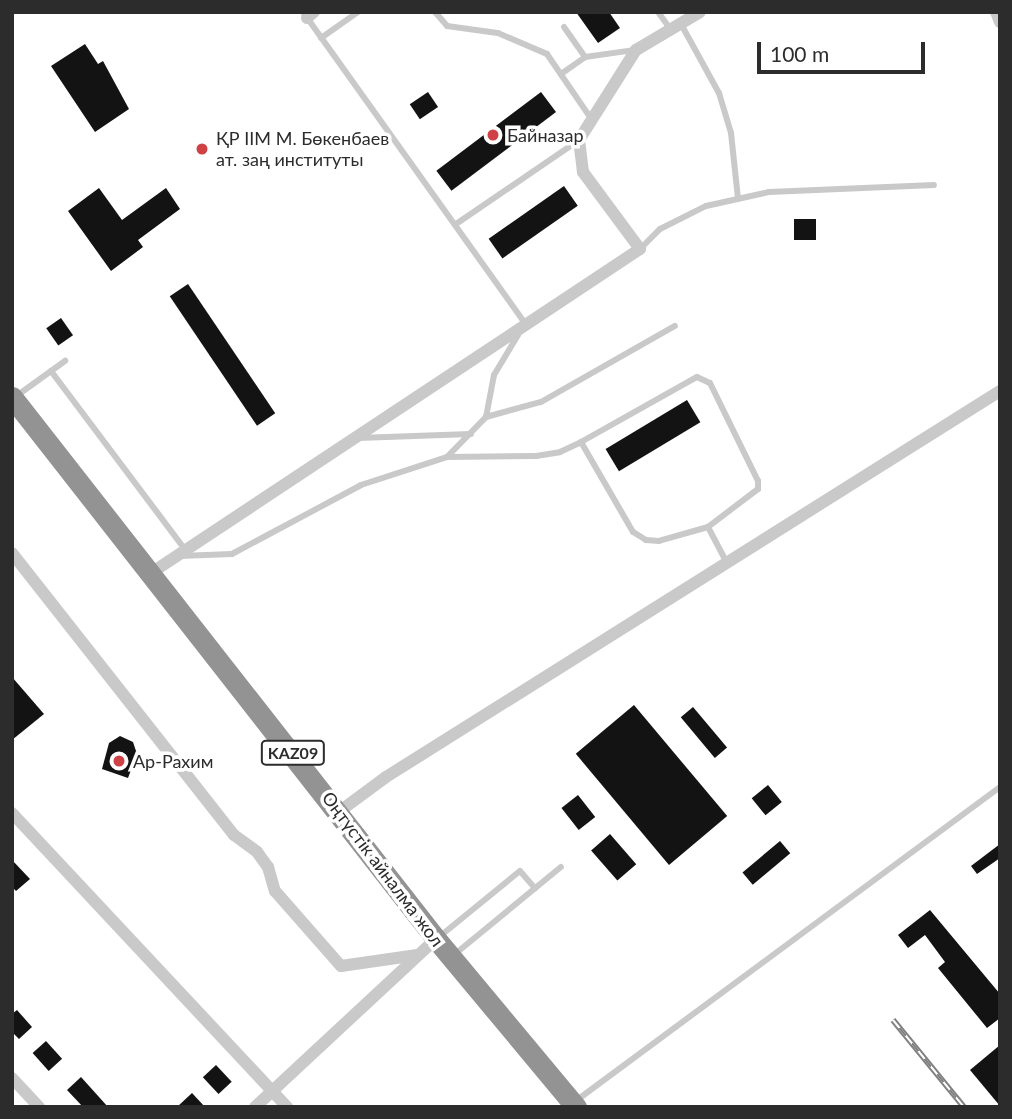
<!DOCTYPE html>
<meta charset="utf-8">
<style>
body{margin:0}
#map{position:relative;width:1012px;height:1119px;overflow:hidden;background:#fff;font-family:Lato,sans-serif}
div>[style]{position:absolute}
.building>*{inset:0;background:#131313;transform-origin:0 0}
.lane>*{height:6px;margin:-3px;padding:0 3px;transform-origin:3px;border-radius:3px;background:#c9c9c9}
.street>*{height:12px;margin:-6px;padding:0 6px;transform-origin:6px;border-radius:6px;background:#c9c9c9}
.highway>*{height:21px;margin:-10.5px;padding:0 10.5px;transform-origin:10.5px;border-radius:10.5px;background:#939393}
.rail>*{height:6px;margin-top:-3px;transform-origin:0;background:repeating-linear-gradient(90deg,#fff 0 10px,#818181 0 20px);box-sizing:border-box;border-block:2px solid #818181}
.dots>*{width:19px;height:19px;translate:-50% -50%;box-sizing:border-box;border:4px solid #fff;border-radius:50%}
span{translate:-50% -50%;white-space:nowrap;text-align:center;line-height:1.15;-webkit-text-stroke:7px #fff;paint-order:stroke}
.shield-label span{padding:2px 5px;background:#fff;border:2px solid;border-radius:5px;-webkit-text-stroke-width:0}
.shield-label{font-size:16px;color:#2c2c2c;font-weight:700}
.poi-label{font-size:18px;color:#2c2c2c}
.left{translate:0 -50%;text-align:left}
.street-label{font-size:18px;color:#2c2c2c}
.frame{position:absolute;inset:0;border:14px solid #2c2c2c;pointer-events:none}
.scale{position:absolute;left:757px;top:42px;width:168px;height:32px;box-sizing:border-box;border:4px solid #2c2c2c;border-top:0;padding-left:9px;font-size:21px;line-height:24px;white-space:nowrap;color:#2c2c2c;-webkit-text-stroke:5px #fff;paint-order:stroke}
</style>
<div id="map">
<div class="building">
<div style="clip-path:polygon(576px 12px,609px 12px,620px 28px,598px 43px)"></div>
<div style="clip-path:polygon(85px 44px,98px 64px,103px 61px,129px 109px,95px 132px,51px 66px)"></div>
<div style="left:428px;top:92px;width:18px;height:22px;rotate:56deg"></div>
<div style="left:541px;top:92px;width:25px;height:131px;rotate:53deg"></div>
<div style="left:564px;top:186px;width:24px;height:92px;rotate:55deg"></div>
<div style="clip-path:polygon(99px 188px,122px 220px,166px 188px,180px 209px,138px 240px,143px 247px,111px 271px,68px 211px)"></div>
<div style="left:794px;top:219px;width:22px;height:21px"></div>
<div style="left:188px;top:284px;width:156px;height:22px;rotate:56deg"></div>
<div style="left:61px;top:318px;width:21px;height:18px;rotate:55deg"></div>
<div style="left:687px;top:400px;width:26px;height:95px;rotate:59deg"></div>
<div style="clip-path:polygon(12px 677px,44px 714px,12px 740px)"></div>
<div style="left:634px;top:705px;width:145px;height:76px;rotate:50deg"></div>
<div style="left:693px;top:707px;width:53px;height:16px;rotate:50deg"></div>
<div style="clip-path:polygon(120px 736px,133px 742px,137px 754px,128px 778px,102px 769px,109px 743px)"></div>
<div style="left:768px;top:785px;width:22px;height:21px;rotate:51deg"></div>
<div style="left:578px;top:795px;width:28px;height:21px;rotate:52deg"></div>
<div style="left:610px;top:834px;width:40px;height:25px;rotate:49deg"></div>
<div style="left:780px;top:841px;width:16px;height:49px;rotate:50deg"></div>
<div style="clip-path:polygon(1000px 844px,1000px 858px,977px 874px,971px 866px)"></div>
<div style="clip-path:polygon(12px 860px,30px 879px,16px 891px,12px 887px)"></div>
<div style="clip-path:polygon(930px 910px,1000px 994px,1000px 1018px,987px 1028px,938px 968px,945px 962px,925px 935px,908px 948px,898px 935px)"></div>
<div style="clip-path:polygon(17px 1010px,32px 1027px,19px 1039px,12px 1032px,12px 1014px)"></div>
<div style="left:46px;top:1041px;width:24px;height:18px;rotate:48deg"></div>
<div style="clip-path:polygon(1000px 1045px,1000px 1106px,970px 1070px)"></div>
<div style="left:216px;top:1065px;width:23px;height:18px;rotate:47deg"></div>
<div style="clip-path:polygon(81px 1077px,108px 1107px,83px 1107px,67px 1090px)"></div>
<div style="clip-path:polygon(192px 1093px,205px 1107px,177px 1107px)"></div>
</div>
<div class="lane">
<div style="left:303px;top:12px;width:382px;rotate:54.5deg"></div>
<div style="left:435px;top:12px;width:18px;rotate:49deg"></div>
<div style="left:447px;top:26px;width:51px;rotate:7.8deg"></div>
<div style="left:498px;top:33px;width:53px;rotate:23.2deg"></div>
<div style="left:547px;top:54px;width:80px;rotate:55.7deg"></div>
<div style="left:658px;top:12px;width:22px;rotate:54deg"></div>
<div style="left:681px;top:24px;width:79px;rotate:61.2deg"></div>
<div style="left:719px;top:93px;width:42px;rotate:73.3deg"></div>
<div style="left:731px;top:133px;width:66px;rotate:83.9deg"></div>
<div style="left:564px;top:27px;width:37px;rotate:55deg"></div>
<div style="left:585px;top:57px;width:49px;rotate:-8.1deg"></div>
<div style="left:321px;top:38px;width:45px;rotate:-35.1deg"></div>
<div style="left:561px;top:74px;width:29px;rotate:-35deg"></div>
<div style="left:456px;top:224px;width:149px;rotate:-34.3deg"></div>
<div style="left:640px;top:249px;width:28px;rotate:-45deg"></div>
<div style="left:660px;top:229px;width:51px;rotate:-26.6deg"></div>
<div style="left:706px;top:206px;width:65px;rotate:-12.5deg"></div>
<div style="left:769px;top:192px;width:165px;rotate:-2.4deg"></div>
<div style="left:51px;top:371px;width:225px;rotate:53.1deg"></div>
<div style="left:697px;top:377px;width:14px;rotate:25deg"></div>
<div style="left:710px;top:383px;width:109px;rotate:63.9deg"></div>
<div style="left:758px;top:481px;width:8px;rotate:90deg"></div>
<div style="left:758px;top:489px;width:63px;rotate:142.8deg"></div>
<div style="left:708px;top:527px;width:51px;rotate:164.1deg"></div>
<div style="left:659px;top:541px;width:13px;rotate:-176deg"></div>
<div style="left:646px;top:540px;width:15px;rotate:-148deg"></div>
<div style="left:633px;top:532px;width:104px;rotate:-120deg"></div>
<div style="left:581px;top:442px;width:133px;rotate:-29.3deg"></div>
<div style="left:15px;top:397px;width:62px;rotate:-35.8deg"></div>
<div style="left:486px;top:417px;width:43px;rotate:-79.2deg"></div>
<div style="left:494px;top:375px;width:47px;rotate:-59deg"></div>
<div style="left:358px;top:438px;width:113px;rotate:-2deg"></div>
<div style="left:447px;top:457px;width:89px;rotate:-0.6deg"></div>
<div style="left:536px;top:456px;width:24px;rotate:-9deg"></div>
<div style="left:560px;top:452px;width:23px;rotate:-25deg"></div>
<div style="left:708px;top:527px;width:41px;rotate:62.2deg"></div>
<div style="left:180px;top:556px;width:52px;rotate:-2.2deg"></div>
<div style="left:232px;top:554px;width:146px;rotate:-28.1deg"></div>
<div style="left:361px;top:485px;width:90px;rotate:-18deg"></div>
<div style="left:447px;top:457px;width:56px;rotate:-45.7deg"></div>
<div style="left:486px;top:417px;width:57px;rotate:-15.3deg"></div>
<div style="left:541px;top:402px;width:154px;rotate:-29.6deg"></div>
<div style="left:439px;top:937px;width:104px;rotate:-39.2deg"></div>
<div style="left:520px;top:871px;width:23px;rotate:49deg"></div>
<div style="left:455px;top:954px;width:137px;rotate:-39.4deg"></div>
<div style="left:577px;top:1100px;width:526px;rotate:-36.5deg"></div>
</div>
<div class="street">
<div style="left:996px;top:12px;width:11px;rotate:68deg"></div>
<div style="left:307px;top:18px;width:9px;rotate:-41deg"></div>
<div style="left:12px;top:553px;width:359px;rotate:51.8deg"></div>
<div style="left:234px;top:835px;width:29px;rotate:36deg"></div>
<div style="left:257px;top:852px;width:19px;rotate:54deg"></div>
<div style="left:268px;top:867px;width:25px;rotate:74deg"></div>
<div style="left:275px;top:891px;width:100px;rotate:48.7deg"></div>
<div style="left:341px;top:966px;width:77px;rotate:-8.2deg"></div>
<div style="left:148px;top:575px;width:590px;rotate:-33.53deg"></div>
<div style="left:640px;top:249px;width:96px;rotate:-126.5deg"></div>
<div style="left:583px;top:172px;width:32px;rotate:-97deg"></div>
<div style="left:579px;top:140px;width:107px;rotate:-57.7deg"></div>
<div style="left:636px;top:50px;width:74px;rotate:-30.7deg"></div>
<div style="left:340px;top:811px;width:57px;rotate:-36.5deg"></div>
<div style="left:386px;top:777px;width:725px;rotate:-32.16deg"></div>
<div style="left:12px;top:813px;width:403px;rotate:46.9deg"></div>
<div style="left:12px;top:1078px;width:40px;rotate:47deg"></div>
<div style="left:255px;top:1107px;width:247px;rotate:-42.9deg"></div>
</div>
<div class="highway">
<div style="left:12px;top:397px;width:688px;rotate:51.96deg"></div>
<div style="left:436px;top:939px;width:219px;rotate:50.2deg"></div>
</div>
<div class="rail">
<div style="left:893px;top:1020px;width:112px;rotate:50.8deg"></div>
</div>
<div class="dots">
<div style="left:493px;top:135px;background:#ce4245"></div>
<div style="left:202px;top:149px;background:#ce4245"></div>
<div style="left:119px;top:761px;background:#ce4245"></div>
</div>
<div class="shield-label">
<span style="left:293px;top:753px">KAZ09</span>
</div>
<div class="poi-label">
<span class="left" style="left:507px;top:135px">Байназар</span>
<span class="left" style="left:216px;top:149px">ҚР ІІМ М. Бөкенбаев<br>ат. заң институты</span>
<span class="left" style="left:133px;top:761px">Ар-Рахим</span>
</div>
<div class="street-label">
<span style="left:383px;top:869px;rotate:53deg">Оңтүстік айналма жол</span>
</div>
<div class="frame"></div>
<div class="scale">100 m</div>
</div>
